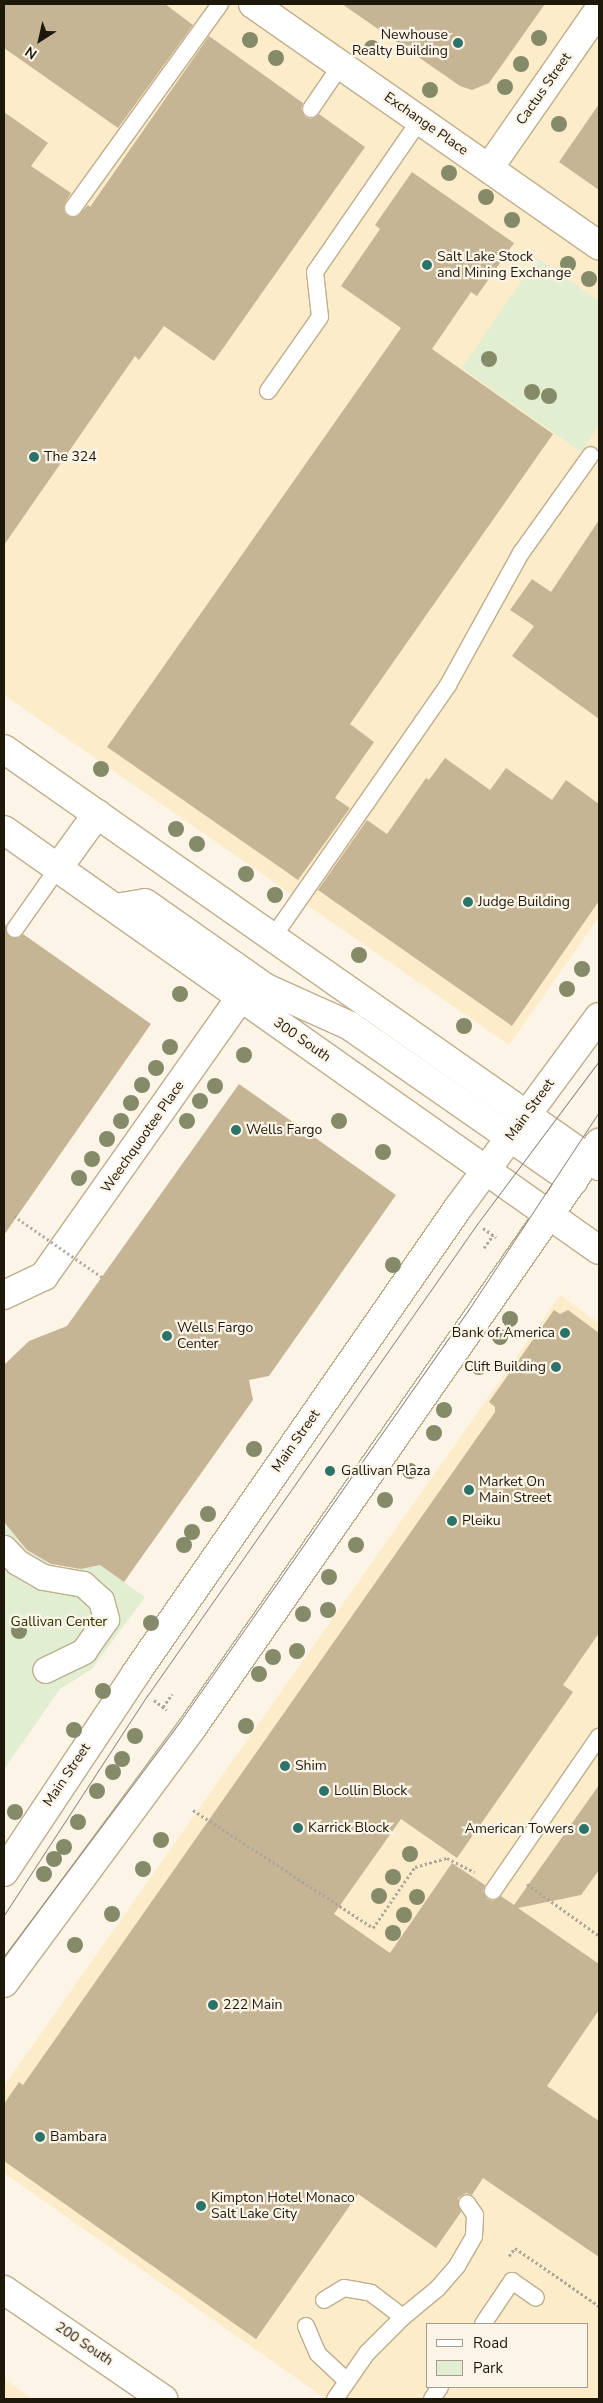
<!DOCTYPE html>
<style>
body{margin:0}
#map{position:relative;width:603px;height:2403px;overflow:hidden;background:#fcf5e7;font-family:"Nunito Sans",sans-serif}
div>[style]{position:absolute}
.built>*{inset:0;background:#fdecca}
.green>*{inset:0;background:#e1eed1}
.building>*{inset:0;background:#c6b595}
.path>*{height:3px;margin-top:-1.5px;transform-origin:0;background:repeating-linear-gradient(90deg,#ada699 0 2.5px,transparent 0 5px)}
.roads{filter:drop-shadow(1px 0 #bfae8c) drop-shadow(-1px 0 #bfae8c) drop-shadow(0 1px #bfae8c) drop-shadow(0 -1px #bfae8c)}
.service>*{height:16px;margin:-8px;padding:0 8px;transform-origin:8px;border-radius:8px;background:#fff}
.pedestrian>*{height:25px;margin:-12.5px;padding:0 12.5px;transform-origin:12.5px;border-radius:12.5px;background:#fff}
.minor>*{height:28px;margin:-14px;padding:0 14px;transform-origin:14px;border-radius:14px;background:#fff}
.tertiary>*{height:28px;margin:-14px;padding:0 14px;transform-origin:14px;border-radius:14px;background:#fff}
.tram>*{height:1px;margin:-0.5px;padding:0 0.5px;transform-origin:0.5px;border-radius:0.5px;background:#928b7e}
.path-bridge>*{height:3px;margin-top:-1.5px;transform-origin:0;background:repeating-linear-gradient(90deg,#ada699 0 2.5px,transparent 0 5px)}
.trees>*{width:16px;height:16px;margin:-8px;border-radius:50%;background:#858a68}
.dots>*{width:14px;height:14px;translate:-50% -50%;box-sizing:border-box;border:2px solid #fcf5e7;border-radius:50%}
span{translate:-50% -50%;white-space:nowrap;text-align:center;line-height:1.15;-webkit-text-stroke:4.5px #fcf5e7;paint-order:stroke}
.poi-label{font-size:14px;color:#1e180b}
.right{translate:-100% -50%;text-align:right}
.left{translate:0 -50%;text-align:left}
.street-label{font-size:14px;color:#1e180b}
.park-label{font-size:14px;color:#233300}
.frame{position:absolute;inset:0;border:5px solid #1e180b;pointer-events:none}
.legend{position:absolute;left:426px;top:2323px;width:162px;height:65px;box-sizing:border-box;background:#fcf5e7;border:1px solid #a39d8f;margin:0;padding:6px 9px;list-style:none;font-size:15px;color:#1e180b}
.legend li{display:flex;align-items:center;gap:10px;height:25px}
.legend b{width:25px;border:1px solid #a39d8f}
.north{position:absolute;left:15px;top:15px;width:50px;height:50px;-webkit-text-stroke:4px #fcf5e7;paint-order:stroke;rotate:215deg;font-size:14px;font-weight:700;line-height:20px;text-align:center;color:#1e180b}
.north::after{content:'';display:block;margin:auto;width:18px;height:22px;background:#1e180b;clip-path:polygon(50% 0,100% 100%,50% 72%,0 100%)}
</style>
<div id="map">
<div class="built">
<div style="clip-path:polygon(4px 4px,599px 4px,599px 917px,509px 1045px,4px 695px)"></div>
<div style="clip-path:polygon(evenodd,560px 1295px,599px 1323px,599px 2399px,326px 2399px,4px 2173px,4px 2086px,560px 1295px,427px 2324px,587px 2324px,587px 2387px,427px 2387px,427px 2324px)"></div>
<div style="clip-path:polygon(4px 2379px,32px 2399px,4px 2399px)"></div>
</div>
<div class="green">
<div style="clip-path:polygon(537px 258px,599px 301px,599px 425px,581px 452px,462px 368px)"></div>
<div style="clip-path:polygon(4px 1522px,27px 1550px,55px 1566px,81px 1569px,100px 1565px,145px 1597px,92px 1669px,60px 1689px,4px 1769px)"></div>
</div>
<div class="building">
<div style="clip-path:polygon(4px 4px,165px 4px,193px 25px,118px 128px,4px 48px)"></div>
<div style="clip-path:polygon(342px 4px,545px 4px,489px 83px,472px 90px,460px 86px)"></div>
<div style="clip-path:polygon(209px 36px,303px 103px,301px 109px,305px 117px,311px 119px,319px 114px,365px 147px,214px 361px,164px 326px,139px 360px,135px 356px,4px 545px,4px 112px,48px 143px,31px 166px,71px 193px,65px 203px,64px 212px,68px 216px,77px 217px,88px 205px,90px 207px)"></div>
<div style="clip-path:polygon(599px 104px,599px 190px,559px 162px)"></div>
<div style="clip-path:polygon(412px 172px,514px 243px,477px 296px,471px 292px,432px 349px,553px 434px,350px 724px,374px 742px,335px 798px,350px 808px,298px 880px,107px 747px,401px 328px,341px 286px,380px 229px,375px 225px)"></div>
<div style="clip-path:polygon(599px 520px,599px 719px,512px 656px,534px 626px,510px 610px,532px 579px,551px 592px)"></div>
<div style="clip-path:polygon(445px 758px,490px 790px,506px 768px,552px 800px,566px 780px,599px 804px,599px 901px,512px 1026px,318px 890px,367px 820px,387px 834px,426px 778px,429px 780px)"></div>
<div style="clip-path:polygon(4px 921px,10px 937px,19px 938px,23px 934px,151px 1024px,4px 1235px)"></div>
<div style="clip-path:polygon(239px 1084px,396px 1195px,269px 1376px,249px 1380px,253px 1400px,124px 1582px,100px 1565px,81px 1569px,51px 1564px,27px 1550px,4px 1522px,4px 1365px,29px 1341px,67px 1326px)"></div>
<div style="clip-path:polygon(554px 1310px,560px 1314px,568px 1310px,599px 1333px,599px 1633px,563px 1685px,573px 1692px,457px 1858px,401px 1819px,334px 1914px,390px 1953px,452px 1863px,485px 1885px,483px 1891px,487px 1899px,493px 1901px,501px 1896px,514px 1905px,599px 1785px,599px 1870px,581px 1895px,518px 1908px,599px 1964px,599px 2010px,547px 2086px,599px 2121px,599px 2257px,483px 2178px,472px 2195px,466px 2193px,458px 2198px,461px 2212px,436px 2248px,358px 2194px,256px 2339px,4px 2161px,4px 2104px,19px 2082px,23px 2085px,495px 1412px,495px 1407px,489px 1402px)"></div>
</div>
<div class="path">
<div style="left:483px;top:1228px;width:16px;rotate:35deg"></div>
<div style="left:484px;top:1248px;width:16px;rotate:-55deg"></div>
<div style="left:154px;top:1700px;width:16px;rotate:38deg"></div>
<div style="left:163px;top:1707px;width:16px;rotate:-55deg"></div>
<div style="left:193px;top:1810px;width:215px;rotate:33.2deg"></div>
<div style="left:373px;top:1928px;width:74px;rotate:-55.5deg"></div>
<div style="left:415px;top:1867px;width:33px;rotate:-16deg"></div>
<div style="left:447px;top:1858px;width:31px;rotate:27deg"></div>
<div style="left:527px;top:1884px;width:89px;rotate:35.8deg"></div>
<div style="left:509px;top:2256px;width:10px;rotate:-53deg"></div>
<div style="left:515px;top:2248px;width:102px;rotate:34.6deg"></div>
</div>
<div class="roads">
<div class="service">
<div style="left:311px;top:109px;width:53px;rotate:-55.7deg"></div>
<div style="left:73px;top:208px;width:251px;rotate:-54.2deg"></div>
<div style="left:268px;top:391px;width:90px;rotate:-54.9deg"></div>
<div style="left:320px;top:317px;width:45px;rotate:-96.3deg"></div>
<div style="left:315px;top:272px;width:185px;rotate:-55.4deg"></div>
<div style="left:15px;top:929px;width:75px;rotate:-54.8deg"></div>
<div style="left:273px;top:937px;width:307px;rotate:-55.2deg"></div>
<div style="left:448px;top:685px;width:151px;rotate:-61.1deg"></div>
<div style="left:521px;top:553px;width:120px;rotate:-54.5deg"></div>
<div style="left:493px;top:1891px;width:187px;rotate:-55.5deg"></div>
<div style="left:324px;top:2300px;width:23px;rotate:-31deg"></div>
<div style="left:344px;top:2288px;width:27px;rotate:10deg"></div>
<div style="left:371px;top:2293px;width:40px;rotate:37deg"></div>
<div style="left:483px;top:2324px;width:52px;rotate:-56deg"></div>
<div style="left:512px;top:2281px;width:29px;rotate:35deg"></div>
<div style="left:306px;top:2326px;width:30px;rotate:67deg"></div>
<div style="left:318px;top:2354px;width:40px;rotate:43deg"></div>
<div style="left:335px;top:2399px;width:56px;rotate:-55.2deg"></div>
<div style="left:367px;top:2353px;width:51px;rotate:-45deg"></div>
<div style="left:403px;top:2317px;width:45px;rotate:-39.6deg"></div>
<div style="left:438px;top:2288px;width:29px;rotate:-49deg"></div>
<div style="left:457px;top:2266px;width:34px;rotate:-60deg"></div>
<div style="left:474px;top:2236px;width:21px;rotate:-87deg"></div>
<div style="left:475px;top:2215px;width:14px;rotate:-124deg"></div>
<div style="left:432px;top:2399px;width:14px;rotate:-56deg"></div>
</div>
<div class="pedestrian">
<div style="left:4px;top:1548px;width:19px;rotate:47deg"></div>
<div style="left:17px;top:1562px;width:30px;rotate:30deg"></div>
<div style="left:43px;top:1577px;width:41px;rotate:9.9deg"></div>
<div style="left:83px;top:1584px;width:24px;rotate:42deg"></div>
<div style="left:101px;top:1600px;width:20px;rotate:75deg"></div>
<div style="left:106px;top:1619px;width:39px;rotate:125deg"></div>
<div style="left:84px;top:1651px;width:43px;rotate:154deg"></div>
</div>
<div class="minor">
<div style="left:253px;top:4px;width:422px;rotate:34.9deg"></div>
<div style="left:489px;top:168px;width:193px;rotate:-55.2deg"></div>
<div style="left:4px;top:1295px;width:44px;rotate:-25.4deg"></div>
<div style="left:44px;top:1276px;width:342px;rotate:-54.8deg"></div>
<div style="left:4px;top:1872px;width:239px;rotate:-56.4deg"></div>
<div style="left:136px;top:1673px;width:566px;rotate:-55.3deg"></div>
<div style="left:458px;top:1208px;width:237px;rotate:-53.6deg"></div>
<div style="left:4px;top:1983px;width:317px;rotate:-53.6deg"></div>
<div style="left:192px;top:1728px;width:713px;rotate:-55.17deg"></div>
</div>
<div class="tertiary">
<div style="left:4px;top:749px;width:727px;rotate:35.02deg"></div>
<div style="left:4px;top:830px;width:728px;rotate:35.22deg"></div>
<div style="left:58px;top:868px;width:67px;rotate:-54.2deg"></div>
<div style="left:115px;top:908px;width:30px;rotate:-9deg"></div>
<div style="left:145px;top:903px;width:148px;rotate:35.1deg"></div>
<div style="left:266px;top:988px;width:92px;rotate:24.3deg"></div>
<div style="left:350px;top:1026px;width:272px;rotate:34.8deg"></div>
<div style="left:4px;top:2290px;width:193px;rotate:34.4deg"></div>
</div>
</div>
<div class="tram">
<div style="left:4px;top:1915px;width:262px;rotate:-56.9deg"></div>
<div style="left:147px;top:1696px;width:576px;rotate:-55.04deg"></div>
<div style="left:477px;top:1224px;width:204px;rotate:-53.2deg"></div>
<div style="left:4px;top:1956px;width:295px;rotate:-53.1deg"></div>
<div style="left:181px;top:1720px;width:502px;rotate:-54.98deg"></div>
<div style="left:469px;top:1309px;width:236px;rotate:-56.6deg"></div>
</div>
<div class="path-bridge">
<div style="left:14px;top:1216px;width:107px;rotate:34.7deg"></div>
</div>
<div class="trees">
<div style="left:539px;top:38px"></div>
<div style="left:250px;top:40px"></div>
<div style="left:372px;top:48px"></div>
<div style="left:276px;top:58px"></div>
<div style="left:521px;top:64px"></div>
<div style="left:505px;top:87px"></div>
<div style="left:430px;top:90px"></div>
<div style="left:559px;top:124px"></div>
<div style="left:449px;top:173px"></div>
<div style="left:486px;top:197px"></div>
<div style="left:512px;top:220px"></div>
<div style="left:568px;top:264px"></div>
<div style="left:589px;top:279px"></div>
<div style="left:489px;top:359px"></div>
<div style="left:532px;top:392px"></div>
<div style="left:549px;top:396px"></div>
<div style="left:101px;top:769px"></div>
<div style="left:176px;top:829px"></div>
<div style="left:197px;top:844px"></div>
<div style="left:246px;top:874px"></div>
<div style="left:275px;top:895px"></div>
<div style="left:359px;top:955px"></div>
<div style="left:582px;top:969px"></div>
<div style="left:567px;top:989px"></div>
<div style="left:180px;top:994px"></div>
<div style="left:464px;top:1026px"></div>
<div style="left:170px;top:1047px"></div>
<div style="left:244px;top:1055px"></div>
<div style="left:156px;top:1068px"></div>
<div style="left:142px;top:1085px"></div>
<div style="left:215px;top:1086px"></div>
<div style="left:200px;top:1101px"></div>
<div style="left:131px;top:1103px"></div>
<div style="left:121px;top:1121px"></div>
<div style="left:187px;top:1121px"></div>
<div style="left:339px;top:1121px"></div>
<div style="left:107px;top:1139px"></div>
<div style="left:383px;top:1152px"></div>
<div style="left:92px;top:1159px"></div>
<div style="left:79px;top:1178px"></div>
<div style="left:393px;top:1265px"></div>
<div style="left:510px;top:1319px"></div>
<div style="left:500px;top:1337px"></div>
<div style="left:479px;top:1367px"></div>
<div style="left:444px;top:1410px"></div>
<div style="left:434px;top:1433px"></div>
<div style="left:254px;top:1449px"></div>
<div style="left:410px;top:1471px"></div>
<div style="left:385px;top:1500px"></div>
<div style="left:208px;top:1514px"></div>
<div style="left:192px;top:1532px"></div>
<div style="left:184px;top:1545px"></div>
<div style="left:356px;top:1545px"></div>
<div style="left:329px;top:1577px"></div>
<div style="left:328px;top:1610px"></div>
<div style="left:303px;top:1614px"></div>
<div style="left:151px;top:1623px"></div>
<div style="left:19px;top:1631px"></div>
<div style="left:297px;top:1651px"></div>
<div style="left:273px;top:1657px"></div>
<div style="left:259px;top:1674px"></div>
<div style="left:103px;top:1691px"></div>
<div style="left:246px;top:1726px"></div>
<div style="left:74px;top:1730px"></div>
<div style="left:135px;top:1736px"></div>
<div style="left:122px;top:1759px"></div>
<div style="left:113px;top:1772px"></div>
<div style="left:97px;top:1791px"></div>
<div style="left:15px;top:1812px"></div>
<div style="left:78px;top:1822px"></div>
<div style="left:161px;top:1840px"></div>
<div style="left:64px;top:1847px"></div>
<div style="left:410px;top:1854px"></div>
<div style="left:54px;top:1859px"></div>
<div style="left:143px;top:1869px"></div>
<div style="left:44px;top:1874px"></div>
<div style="left:393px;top:1877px"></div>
<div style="left:379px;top:1896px"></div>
<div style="left:417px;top:1897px"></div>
<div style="left:112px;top:1914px"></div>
<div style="left:404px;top:1915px"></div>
<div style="left:393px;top:1933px"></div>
<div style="left:75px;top:1945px"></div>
</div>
<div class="dots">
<div style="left:458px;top:43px;background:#2c7369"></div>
<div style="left:427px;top:265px;background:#2c7369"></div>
<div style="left:34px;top:457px;background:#2c7369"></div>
<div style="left:468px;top:902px;background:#2c7369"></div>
<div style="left:236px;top:1130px;background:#2c7369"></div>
<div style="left:565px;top:1333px;background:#2c7369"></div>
<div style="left:167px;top:1336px;background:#2c7369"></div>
<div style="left:556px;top:1367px;background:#2c7369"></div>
<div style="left:330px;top:1471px;background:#2c7369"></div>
<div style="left:469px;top:1490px;background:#2c7369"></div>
<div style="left:452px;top:1521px;background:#2c7369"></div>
<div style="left:285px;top:1766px;background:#2c7369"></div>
<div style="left:324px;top:1791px;background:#2c7369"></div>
<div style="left:298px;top:1828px;background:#2c7369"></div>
<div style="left:584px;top:1829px;background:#2c7369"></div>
<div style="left:213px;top:2005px;background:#2c7369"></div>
<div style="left:40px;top:2137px;background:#2c7369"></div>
<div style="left:201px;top:2206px;background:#2c7369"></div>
</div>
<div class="poi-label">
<span class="right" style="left:448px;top:43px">Newhouse<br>Realty Building</span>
<span class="left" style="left:437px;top:265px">Salt Lake Stock<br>and Mining Exchange</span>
<span class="left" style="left:44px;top:457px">The 324</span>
<span class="left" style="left:478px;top:902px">Judge Building</span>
<span class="left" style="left:246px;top:1130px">Wells Fargo</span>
<span class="left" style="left:177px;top:1336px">Wells Fargo<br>Center</span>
<span class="right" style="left:555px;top:1333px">Bank of America</span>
<span class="right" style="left:546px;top:1367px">Clift Building</span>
<span class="left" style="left:341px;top:1471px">Gallivan Plaza</span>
<span class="left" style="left:479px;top:1490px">Market On<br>Main Street</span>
<span class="left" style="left:462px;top:1521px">Pleiku</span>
<span class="left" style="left:295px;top:1766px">Shim</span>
<span class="left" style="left:334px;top:1791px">Lollin Block</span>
<span class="left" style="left:308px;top:1828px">Karrick Block</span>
<span class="right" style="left:574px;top:1829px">American Towers</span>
<span class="left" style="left:223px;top:2005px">222 Main</span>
<span class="left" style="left:50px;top:2137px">Bambara</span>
<span class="left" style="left:211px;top:2206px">Kimpton Hotel Monaco<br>Salt Lake City</span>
</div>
<div class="street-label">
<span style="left:544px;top:89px;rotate:-55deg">Cactus Street</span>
<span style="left:426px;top:124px;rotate:35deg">Exchange Place</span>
<span style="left:302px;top:1040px;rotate:35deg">300 South</span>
<span style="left:530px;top:1110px;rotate:-54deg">Main Street</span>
<span style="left:143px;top:1137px;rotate:-55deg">Weechquootee Place</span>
<span style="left:296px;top:1441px;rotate:-55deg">Main Street</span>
<span style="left:67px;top:1775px;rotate:-56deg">Main Street</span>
<span style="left:84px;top:2344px;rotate:34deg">200 South</span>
</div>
<div class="park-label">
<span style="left:59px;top:1622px">Gallivan Center</span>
</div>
<div class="frame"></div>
<ul class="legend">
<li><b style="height:6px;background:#fff"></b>Road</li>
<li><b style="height:14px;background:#e1eed1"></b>Park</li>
</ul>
<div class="north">N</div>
</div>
